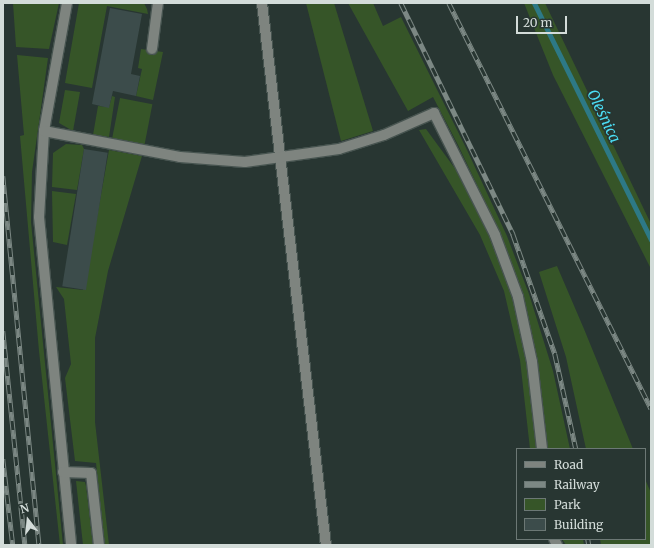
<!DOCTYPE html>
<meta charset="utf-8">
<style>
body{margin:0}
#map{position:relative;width:654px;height:548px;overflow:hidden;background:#283632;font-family:Merriweather,serif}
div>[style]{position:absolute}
.green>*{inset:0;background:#365528;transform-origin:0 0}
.stream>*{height:5px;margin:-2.5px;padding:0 2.5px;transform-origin:2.5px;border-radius:2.5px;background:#2d7986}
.building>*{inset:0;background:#3c4c4b;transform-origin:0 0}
.roads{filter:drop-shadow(1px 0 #475450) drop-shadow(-1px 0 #475450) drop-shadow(0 1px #475450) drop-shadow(0 -1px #475450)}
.minor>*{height:10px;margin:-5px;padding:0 5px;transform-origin:5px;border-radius:5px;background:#7e847f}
.rail>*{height:4.5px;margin-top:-2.25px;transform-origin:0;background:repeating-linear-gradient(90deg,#283632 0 9px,#7c8884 0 18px);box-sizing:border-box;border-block:1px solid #7c8884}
span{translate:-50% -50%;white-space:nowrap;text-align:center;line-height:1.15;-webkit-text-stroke:3.5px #283632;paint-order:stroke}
.water-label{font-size:15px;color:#4bddf4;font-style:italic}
.frame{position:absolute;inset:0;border:4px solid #d3dcd9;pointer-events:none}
.legend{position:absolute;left:516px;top:448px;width:130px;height:92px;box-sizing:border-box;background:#283632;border:1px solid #6c7875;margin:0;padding:5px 7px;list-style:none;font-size:12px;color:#d3dcd9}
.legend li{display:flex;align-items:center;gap:8px;height:20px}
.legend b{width:20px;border:1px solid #6c7875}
.north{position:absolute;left:8px;top:500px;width:40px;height:40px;-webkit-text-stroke:3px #283632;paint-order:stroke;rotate:344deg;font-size:11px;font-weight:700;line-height:16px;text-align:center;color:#d3dcd9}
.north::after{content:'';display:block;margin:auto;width:14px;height:18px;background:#d3dcd9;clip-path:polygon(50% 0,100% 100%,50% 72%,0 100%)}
.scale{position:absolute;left:516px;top:16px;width:51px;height:18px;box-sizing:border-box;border:2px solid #d3dcd9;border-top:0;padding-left:5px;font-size:12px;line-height:14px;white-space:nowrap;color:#d3dcd9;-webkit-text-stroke:3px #283632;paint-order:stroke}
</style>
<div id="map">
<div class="green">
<div style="clip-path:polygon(13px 3px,59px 3px,49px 49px,16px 47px)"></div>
<div style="clip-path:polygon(79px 3px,144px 3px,147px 9px,148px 14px,107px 6px,92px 88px,65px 83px)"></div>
<div style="clip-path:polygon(306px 3px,334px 3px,373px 131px,341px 141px)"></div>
<div style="clip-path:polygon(348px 3px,373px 3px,383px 26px,401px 17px,467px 150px,507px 236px,529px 294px,553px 371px,570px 449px,547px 449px,535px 349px,524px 302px,501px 235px,458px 145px,433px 97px,408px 111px)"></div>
<div style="clip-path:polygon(524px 3px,545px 3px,651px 224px,651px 269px,553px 75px)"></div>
<div style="clip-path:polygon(141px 49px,163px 52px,153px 100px,136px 96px,142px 69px,138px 68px)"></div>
<div style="clip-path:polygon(17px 55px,48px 58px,32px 172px,31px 222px,63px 545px,60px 545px,39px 351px,20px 136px,24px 135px)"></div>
<div style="clip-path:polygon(65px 90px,80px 92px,73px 131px,59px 123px)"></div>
<div style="clip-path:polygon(112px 96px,115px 97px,109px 137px,93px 135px,98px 106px,109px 107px)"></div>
<div style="left:120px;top:98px;width:33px;height:41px;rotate:11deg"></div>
<div style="clip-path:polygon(426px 129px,459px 174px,490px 234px,513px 293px,526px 350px,538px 449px,530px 449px,520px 360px,504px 291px,480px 235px,419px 130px)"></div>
<div style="clip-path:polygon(66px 144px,82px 145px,84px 149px,77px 190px,52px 187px,53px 153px)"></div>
<div style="clip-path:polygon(109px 150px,142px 156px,108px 271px,95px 338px,95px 422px,109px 545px,105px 545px,96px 463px,75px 461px,65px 378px,71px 364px,64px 299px,56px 287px,83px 290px,89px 256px,85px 244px,92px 245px)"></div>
<div style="clip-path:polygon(52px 191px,76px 194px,67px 245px,53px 242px)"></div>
<div style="clip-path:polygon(557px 266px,584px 329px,633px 449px,586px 449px,566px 357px,539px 272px)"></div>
<div style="clip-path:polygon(645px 479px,651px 493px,651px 545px,601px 545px,600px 539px,645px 539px)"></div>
<div style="clip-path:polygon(76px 481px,85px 482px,86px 486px,93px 545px,83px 545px)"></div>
<div style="clip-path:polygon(562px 539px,583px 539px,584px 545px,566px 545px)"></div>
</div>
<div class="stream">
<div style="left:534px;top:3px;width:264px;rotate:63.7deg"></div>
</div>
<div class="building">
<div style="clip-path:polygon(110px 8px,142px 14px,131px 74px,140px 76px,136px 96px,113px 91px,109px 108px,92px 104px)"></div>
<div style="left:84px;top:149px;width:24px;height:139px;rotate:9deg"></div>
</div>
<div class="roads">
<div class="minor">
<div style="left:67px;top:3px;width:130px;rotate:100.2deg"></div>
<div style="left:44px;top:131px;width:86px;rotate:93.3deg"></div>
<div style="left:39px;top:217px;width:330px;rotate:84.4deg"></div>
<div style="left:262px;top:3px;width:546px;rotate:83.27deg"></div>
<div style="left:152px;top:49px;width:46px;rotate:-82.6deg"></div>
<div style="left:44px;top:131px;width:138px;rotate:10.8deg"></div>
<div style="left:180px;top:157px;width:65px;rotate:4.4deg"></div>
<div style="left:245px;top:162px;width:95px;rotate:-7.9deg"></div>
<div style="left:339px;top:149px;width:47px;rotate:-17.3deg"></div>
<div style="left:384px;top:135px;width:55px;rotate:-23.7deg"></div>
<div style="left:434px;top:113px;width:136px;rotate:63.4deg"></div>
<div style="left:495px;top:235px;width:66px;rotate:69.6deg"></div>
<div style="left:518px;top:297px;width:66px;rotate:77.8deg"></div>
<div style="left:532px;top:362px;width:88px;rotate:83.4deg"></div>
<div style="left:63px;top:472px;width:28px;rotate:2deg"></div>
<div style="left:91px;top:473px;width:72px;rotate:83.7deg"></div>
<div style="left:554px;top:539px;width:7px;rotate:63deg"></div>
</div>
</div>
<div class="rail">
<div style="left:401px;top:3px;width:257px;rotate:64.1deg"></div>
<div style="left:513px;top:234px;width:127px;rotate:70.7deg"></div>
<div style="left:555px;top:354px;width:97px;rotate:77.5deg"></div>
<div style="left:449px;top:3px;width:453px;rotate:63.5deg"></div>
<div style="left:3px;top:176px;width:371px;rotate:84.4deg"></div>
<div style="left:3px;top:331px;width:215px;rotate:84.1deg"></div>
<div style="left:3px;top:459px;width:87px;rotate:83.4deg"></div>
<div style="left:588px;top:539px;width:6px;rotate:81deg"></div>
</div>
<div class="water-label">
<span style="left:604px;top:116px;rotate:64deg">Oleśnica</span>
</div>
<div class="frame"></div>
<ul class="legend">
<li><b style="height:5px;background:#7e847f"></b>Road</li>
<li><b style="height:5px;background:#7c8884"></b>Railway</li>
<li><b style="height:11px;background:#365528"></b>Park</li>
<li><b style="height:11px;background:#3c4c4b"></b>Building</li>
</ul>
<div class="north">N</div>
<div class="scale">20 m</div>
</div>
